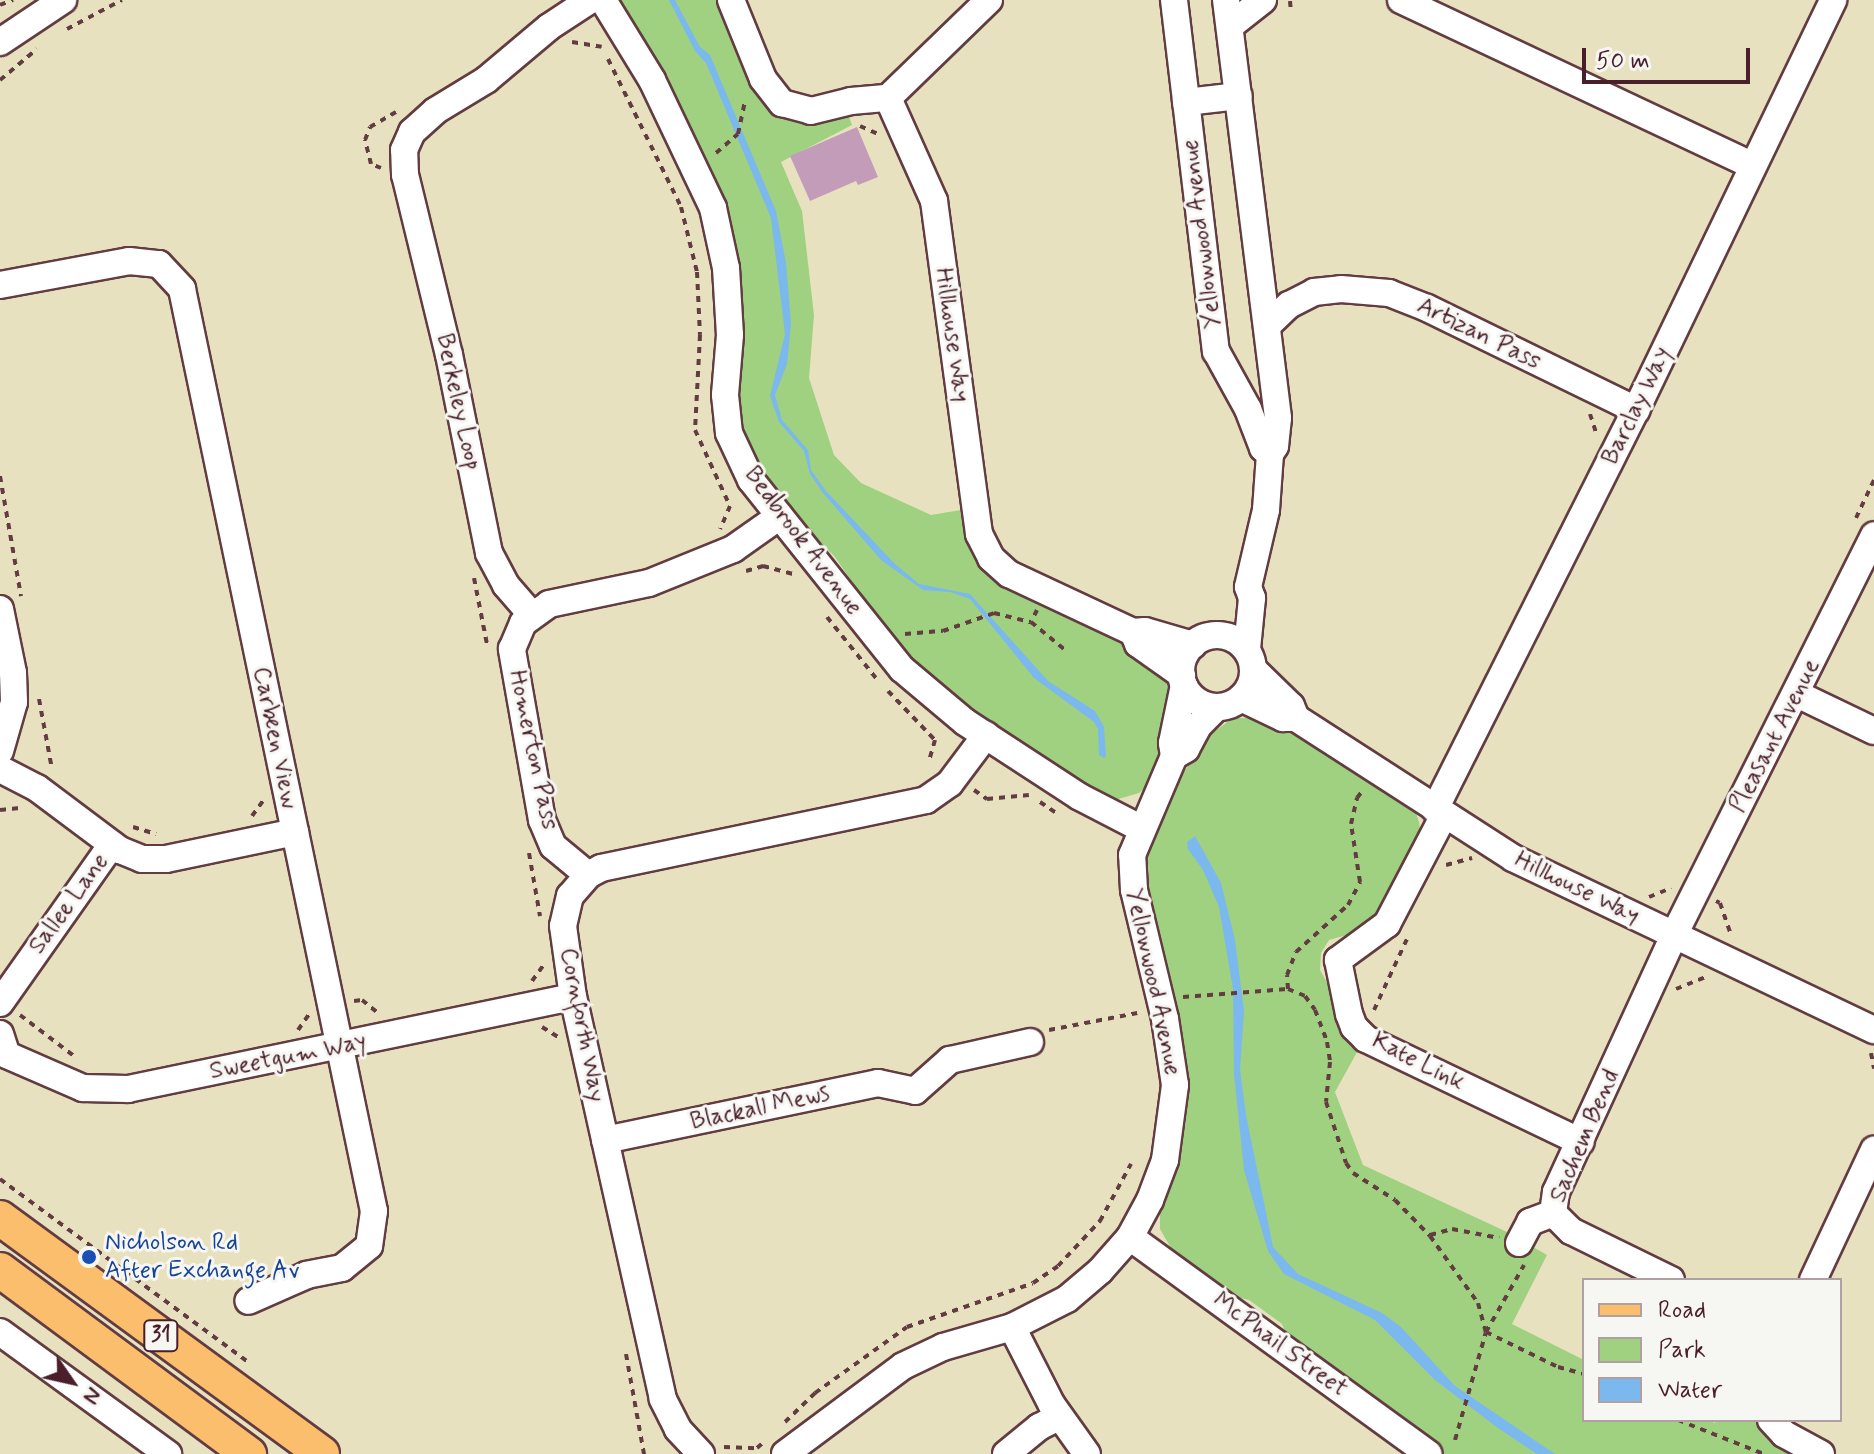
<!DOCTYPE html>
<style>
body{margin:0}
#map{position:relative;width:1874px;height:1454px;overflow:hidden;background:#e8e1c0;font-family:Mynerve,sans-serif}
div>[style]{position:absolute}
.green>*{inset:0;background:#9fd180}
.water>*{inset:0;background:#7bb8ed}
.building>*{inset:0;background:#c39cba}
.path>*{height:4px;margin-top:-2px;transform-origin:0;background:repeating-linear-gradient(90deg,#623c41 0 6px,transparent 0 12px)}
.roads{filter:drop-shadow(2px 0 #623c41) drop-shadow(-2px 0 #623c41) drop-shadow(0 2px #623c41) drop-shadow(0 -2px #623c41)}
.minor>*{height:26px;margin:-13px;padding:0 13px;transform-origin:13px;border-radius:13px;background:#fff}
.minor>.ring{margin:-13px;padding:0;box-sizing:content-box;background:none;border:26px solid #fff;border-radius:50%}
.major>*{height:34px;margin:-17px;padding:0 17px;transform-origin:17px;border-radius:17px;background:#fabe6d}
.dots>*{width:22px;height:22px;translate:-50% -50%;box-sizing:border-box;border:4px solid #f6f6f2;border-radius:50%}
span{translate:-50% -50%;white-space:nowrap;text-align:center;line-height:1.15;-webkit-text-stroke:6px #f6f6f2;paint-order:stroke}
.shield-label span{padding:2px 6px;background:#f6f6f2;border:2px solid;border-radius:6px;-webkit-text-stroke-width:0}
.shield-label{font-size:22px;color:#4a1f2b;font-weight:700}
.street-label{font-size:24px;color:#4a1f2b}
.transit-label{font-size:24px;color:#164399}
.left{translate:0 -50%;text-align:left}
.legend{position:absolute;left:1582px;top:1278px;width:260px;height:144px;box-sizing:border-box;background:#f6f6f2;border:2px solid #b1a0a2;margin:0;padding:10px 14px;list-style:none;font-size:24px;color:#4a1f2b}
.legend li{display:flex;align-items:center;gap:16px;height:40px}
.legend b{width:40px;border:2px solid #b1a0a2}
.north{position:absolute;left:32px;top:1342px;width:80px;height:80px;-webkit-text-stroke:6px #f6f6f2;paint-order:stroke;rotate:124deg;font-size:22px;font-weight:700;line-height:32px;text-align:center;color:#4a1f2b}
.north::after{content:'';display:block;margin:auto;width:28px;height:36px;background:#4a1f2b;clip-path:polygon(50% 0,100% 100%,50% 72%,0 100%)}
.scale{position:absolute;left:1582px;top:48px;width:168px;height:36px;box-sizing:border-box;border:4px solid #4a1f2b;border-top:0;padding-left:10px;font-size:24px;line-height:28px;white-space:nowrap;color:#4a1f2b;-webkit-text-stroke:6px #f6f6f2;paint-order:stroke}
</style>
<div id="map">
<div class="green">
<div style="clip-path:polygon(621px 0,719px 0,761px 99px,772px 111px,798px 122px,820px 123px,848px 114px,852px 125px,781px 162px,802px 211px,814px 315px,809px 378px,834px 455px,861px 483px,931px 515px,967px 509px,976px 552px,1123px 640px,1166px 671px,1177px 698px,1153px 781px,1139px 793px,1115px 800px,1103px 797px,964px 705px,913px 663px,883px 627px,835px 557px,790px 511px,764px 476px,743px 439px,737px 412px,742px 293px,725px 201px)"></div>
<div style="clip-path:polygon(1233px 718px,1250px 718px,1298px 735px,1414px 807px,1419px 822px,1421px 835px,1383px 917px,1361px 931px,1329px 940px,1321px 953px,1320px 970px,1329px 986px,1338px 990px,1361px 1045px,1335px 1092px,1363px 1165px,1507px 1232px,1547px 1255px,1512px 1324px,1584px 1360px,1584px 1420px,1708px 1420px,1715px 1423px,1717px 1420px,1758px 1420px,1764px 1431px,1797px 1454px,1445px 1454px,1288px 1338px,1282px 1324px,1249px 1300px,1232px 1296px,1171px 1248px,1160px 1229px,1160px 1210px,1186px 1122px,1186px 1066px,1168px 977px,1144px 890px,1142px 867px,1146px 847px,1169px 794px,1208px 736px)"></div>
</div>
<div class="water">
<div style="clip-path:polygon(669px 0,675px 0,700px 47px,710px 55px,776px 211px,786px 263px,791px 324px,787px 364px,775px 395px,782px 420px,808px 450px,811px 470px,826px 491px,894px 563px,919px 584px,970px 594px,1048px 681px,1095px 711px,1104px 727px,1106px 756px,1104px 758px,1099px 755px,1098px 729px,1094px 722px,1034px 678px,970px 599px,950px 592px,923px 590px,881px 560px,823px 493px,810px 474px,804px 451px,779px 422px,770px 396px,785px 334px,771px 218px,706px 63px,695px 51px)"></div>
<div style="clip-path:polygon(1195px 836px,1221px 883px,1235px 940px,1244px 1011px,1240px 1070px,1246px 1115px,1273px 1247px,1298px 1274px,1382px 1313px,1401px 1327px,1455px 1386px,1555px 1454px,1537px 1454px,1498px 1428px,1435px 1380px,1375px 1320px,1284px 1274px,1268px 1251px,1244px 1170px,1234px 1074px,1233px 989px,1219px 907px,1203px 870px,1188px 849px,1187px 842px)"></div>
</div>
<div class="building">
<div style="clip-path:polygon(857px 127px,878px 177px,858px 185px,856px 181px,810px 201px,790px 156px)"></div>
</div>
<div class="path">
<div style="left:1290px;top:1px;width:11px;rotate:85deg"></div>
<div style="left:0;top:5px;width:14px;rotate:-21deg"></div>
<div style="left:67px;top:29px;width:62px;rotate:-27.8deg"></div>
<div style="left:572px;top:42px;width:30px;rotate:9deg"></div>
<div style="left:608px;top:59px;width:165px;rotate:63.7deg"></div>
<div style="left:681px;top:207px;width:67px;rotate:76.2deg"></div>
<div style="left:697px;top:272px;width:63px;rotate:87.3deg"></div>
<div style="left:700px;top:335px;width:95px;rotate:93deg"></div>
<div style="left:695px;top:430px;width:84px;rotate:65.3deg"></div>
<div style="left:730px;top:506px;width:25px;rotate:113deg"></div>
<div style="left:0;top:80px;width:48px;rotate:-40deg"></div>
<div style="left:860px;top:126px;width:20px;rotate:24deg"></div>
<div style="left:716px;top:153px;width:29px;rotate:-41deg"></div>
<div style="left:738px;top:134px;width:33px;rotate:-78deg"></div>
<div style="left:381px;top:168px;width:11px;rotate:-158deg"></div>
<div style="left:371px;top:164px;width:25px;rotate:-104deg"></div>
<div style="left:365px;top:140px;width:14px;rotate:-69deg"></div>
<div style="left:370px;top:127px;width:30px;rotate:-30deg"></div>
<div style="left:1590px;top:414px;width:23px;rotate:72deg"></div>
<div style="left:0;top:476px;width:122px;rotate:80.1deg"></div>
<div style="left:1856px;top:518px;width:42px;rotate:-64.7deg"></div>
<div style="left:746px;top:571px;width:18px;rotate:-16deg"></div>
<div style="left:763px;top:566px;width:34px;rotate:15deg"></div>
<div style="left:474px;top:578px;width:67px;rotate:78.9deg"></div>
<div style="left:1037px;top:610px;width:13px;rotate:117deg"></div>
<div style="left:1031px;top:622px;width:43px;rotate:39.3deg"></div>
<div style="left:827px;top:617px;width:83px;rotate:51.3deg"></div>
<div style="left:905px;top:634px;width:38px;rotate:-5deg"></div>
<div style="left:943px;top:631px;width:54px;rotate:-19.4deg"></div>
<div style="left:994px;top:613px;width:38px;rotate:14deg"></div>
<div style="left:888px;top:691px;width:68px;rotate:46.2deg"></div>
<div style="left:935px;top:740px;width:22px;rotate:106deg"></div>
<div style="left:39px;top:699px;width:71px;rotate:79.5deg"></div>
<div style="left:974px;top:790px;width:16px;rotate:35deg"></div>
<div style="left:987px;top:799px;width:42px;rotate:-5.4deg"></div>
<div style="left:1040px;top:802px;width:22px;rotate:34deg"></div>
<div style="left:0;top:810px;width:20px;rotate:-6deg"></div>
<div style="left:252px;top:816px;width:19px;rotate:-54deg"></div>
<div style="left:133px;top:827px;width:24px;rotate:17deg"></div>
<div style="left:529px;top:853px;width:64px;rotate:80.1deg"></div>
<div style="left:1446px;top:865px;width:27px;rotate:-15deg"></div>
<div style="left:1649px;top:897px;width:24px;rotate:-22deg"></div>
<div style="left:1716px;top:901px;width:4px;rotate:27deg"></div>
<div style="left:1720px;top:903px;width:34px;rotate:71deg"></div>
<div style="left:532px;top:981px;width:19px;rotate:-54deg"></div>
<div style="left:1288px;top:989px;width:14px;rotate:-94deg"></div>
<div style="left:1287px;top:975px;width:25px;rotate:-69deg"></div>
<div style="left:1296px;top:952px;width:70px;rotate:-42.1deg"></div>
<div style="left:1348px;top:905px;width:26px;rotate:-62deg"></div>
<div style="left:1360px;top:882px;width:59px;rotate:-98.8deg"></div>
<div style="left:1351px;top:824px;width:27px;rotate:-77deg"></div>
<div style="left:1357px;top:798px;width:10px;rotate:-53deg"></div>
<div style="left:1676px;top:989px;width:35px;rotate:-22deg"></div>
<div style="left:1183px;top:997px;width:105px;rotate:-4.4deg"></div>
<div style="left:1288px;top:989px;width:18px;rotate:22deg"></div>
<div style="left:1305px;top:996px;width:17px;rotate:54deg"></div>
<div style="left:1315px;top:1010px;width:34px;rotate:69deg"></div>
<div style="left:1327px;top:1042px;width:20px;rotate:81deg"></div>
<div style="left:1330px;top:1062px;width:40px;rotate:95.7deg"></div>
<div style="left:1326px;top:1102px;width:64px;rotate:71.8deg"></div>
<div style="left:1346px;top:1163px;width:12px;rotate:55deg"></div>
<div style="left:1353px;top:1173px;width:50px;rotate:32.7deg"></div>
<div style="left:1395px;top:1200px;width:50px;rotate:45.8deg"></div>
<div style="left:1430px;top:1236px;width:82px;rotate:54.4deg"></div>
<div style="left:1478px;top:1303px;width:30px;rotate:75deg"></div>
<div style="left:1486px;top:1332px;width:80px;rotate:25.9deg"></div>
<div style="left:1558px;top:1367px;width:27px;rotate:15deg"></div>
<div style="left:354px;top:1001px;width:8px;rotate:-7deg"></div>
<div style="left:362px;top:1000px;width:22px;rotate:39deg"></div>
<div style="left:1374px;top:1010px;width:78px;rotate:-65.1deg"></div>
<div style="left:20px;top:1015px;width:68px;rotate:37.2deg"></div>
<div style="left:542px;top:1027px;width:19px;rotate:32deg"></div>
<div style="left:298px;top:1030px;width:19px;rotate:-55deg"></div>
<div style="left:1049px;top:1030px;width:90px;rotate:-10.9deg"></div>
<div style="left:1871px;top:1053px;width:16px;rotate:79deg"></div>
<div style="left:0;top:1179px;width:308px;rotate:36.4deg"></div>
<div style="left:1430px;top:1235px;width:23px;rotate:-15deg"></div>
<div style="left:1452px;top:1229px;width:48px;rotate:10.8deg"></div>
<div style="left:626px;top:1354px;width:102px;rotate:79.8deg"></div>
<div style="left:1678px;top:1420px;width:92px;rotate:21.6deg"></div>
<div style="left:785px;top:1422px;width:42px;rotate:-44deg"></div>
<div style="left:815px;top:1393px;width:113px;rotate:-35.7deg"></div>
<div style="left:907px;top:1327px;width:133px;rotate:-19.2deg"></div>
<div style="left:1033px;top:1283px;width:30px;rotate:-34deg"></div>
<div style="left:1058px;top:1266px;width:62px;rotate:-47deg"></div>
<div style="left:1100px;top:1221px;width:65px;rotate:-61.5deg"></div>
<div style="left:1455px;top:1440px;width:112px;rotate:-74deg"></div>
<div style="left:1486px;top:1332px;width:77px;rotate:-60.4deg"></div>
<div style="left:724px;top:1447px;width:33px;rotate:2deg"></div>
<div style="left:757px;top:1448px;width:9px;rotate:-41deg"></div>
</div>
<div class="roads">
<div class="minor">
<div style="left:603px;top:0;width:94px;rotate:58.5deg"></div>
<div style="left:652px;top:80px;width:142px;rotate:64.5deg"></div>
<div style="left:713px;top:208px;width:61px;rotate:77.8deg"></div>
<div style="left:726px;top:268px;width:67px;rotate:86.6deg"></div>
<div style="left:730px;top:335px;width:60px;rotate:94.8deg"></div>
<div style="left:725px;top:395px;width:38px;rotate:84deg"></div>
<div style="left:729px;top:433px;width:52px;rotate:64.9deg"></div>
<div style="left:751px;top:480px;width:242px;rotate:51.4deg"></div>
<div style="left:902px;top:669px;width:82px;rotate:40.1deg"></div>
<div style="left:965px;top:722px;width:137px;rotate:33.1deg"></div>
<div style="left:1080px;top:797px;width:68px;rotate:27.3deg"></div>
<div style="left:731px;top:0;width:85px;rotate:67.9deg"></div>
<div style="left:763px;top:79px;width:31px;rotate:52deg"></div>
<div style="left:782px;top:103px;width:30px;rotate:15deg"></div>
<div style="left:811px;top:111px;width:41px;rotate:-14deg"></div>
<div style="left:851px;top:101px;width:37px;rotate:-5deg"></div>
<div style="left:989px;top:0;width:141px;rotate:135.9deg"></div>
<div style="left:888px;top:98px;width:113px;rotate:65.9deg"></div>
<div style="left:934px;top:201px;width:336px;rotate:82.3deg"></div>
<div style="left:979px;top:534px;width:27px;rotate:63deg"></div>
<div style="left:991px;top:558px;width:24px;rotate:42deg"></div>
<div style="left:1009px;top:574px;width:137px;rotate:25.1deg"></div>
<div style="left:1133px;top:632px;width:12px;rotate:-5deg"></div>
<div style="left:1145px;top:631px;width:50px;rotate:16.3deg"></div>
<div style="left:1174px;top:0;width:354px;rotate:83.2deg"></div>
<div style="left:1216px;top:351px;width:66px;rotate:61.1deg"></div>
<div style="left:1248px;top:409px;width:42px;rotate:69deg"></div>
<div style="left:1263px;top:448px;width:9px;rotate:41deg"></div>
<div style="left:1226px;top:0;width:421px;rotate:82.9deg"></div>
<div style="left:1278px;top:418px;width:28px;rotate:96deg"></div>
<div style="left:1275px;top:446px;width:9px;rotate:122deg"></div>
<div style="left:1270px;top:454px;width:56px;rotate:94.1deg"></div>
<div style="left:1266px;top:510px;width:79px;rotate:103.2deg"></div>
<div style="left:1248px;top:587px;width:12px;rotate:70deg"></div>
<div style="left:1252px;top:598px;width:51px;rotate:95.6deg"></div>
<div style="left:1401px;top:0;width:389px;rotate:25.2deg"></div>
<div style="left:1230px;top:26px;width:42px;rotate:-38.2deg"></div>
<div style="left:0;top:42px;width:76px;rotate:-33.7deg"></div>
<div style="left:1186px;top:102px;width:53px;rotate:-6.5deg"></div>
<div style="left:0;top:285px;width:131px;rotate:-10.5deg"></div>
<div style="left:129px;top:261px;width:30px;rotate:6deg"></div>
<div style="left:159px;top:264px;width:34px;rotate:47deg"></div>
<div style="left:182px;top:289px;width:942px;rotate:78.24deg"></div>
<div style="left:374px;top:1211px;width:35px;rotate:98deg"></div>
<div style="left:369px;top:1246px;width:35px;rotate:141deg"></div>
<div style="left:342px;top:1268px;width:36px;rotate:169deg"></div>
<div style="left:307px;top:1275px;width:64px;rotate:156.2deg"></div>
<div style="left:1268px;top:325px;width:29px;rotate:-44deg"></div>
<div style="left:1289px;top:305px;width:28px;rotate:-27deg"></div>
<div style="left:1314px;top:292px;width:27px;rotate:-6deg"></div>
<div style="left:1341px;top:289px;width:48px;rotate:4.8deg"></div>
<div style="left:1389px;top:293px;width:41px;rotate:21.5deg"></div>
<div style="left:1427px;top:308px;width:233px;rotate:26deg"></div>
<div style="left:0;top:609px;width:65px;rotate:78.5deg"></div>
<div style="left:13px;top:673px;width:29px;rotate:88deg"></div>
<div style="left:14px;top:702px;width:51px;rotate:105.9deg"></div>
<div style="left:531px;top:614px;width:38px;rotate:-131deg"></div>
<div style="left:506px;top:585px;width:36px;rotate:-118deg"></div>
<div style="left:489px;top:553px;width:202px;rotate:-101.4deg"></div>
<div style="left:449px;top:355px;width:185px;rotate:-103.7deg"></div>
<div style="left:405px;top:175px;width:25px;rotate:-92deg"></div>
<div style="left:404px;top:150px;width:20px;rotate:-66deg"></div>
<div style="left:412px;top:132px;width:31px;rotate:-42deg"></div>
<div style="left:435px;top:111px;width:60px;rotate:-31.3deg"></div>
<div style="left:486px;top:80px;width:82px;rotate:-40.1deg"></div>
<div style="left:549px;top:27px;width:49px;rotate:-33.4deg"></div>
<div style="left:1133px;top:632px;width:13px;rotate:67deg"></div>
<div style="left:1138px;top:644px;width:54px;rotate:35.2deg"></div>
<div class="ring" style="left:1181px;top:635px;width:46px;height:46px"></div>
<div style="left:1253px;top:669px;width:53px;rotate:44.2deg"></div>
<div style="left:1291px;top:706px;width:13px;rotate:67deg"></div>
<div style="left:1296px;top:718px;width:258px;rotate:32.8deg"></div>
<div style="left:1513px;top:858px;width:400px;rotate:25.5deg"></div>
<div style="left:1797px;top:694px;width:85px;rotate:25.7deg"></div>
<div style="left:1241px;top:698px;width:47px;rotate:25.5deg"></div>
<div style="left:1283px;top:718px;width:13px"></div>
<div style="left:1174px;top:756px;width:14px;rotate:-30deg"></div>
<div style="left:1186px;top:749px;width:27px;rotate:-62deg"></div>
<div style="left:1199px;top:725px;width:25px;rotate:-45deg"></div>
<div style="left:0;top:769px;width:42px;rotate:27.2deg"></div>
<div style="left:37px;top:788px;width:104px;rotate:36.8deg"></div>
<div style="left:120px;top:850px;width:24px;rotate:22deg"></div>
<div style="left:142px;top:859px;width:24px"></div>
<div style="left:166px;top:859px;width:132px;rotate:-11.8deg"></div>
<div style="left:1435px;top:809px;width:447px;rotate:-63.3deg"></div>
<div style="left:1636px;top:410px;width:455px;rotate:-64.3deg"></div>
<div style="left:1444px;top:815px;width:123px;rotate:117.6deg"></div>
<div style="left:1387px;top:924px;width:61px;rotate:143.7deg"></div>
<div style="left:1338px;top:960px;width:55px;rotate:78.5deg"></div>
<div style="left:1349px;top:1014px;width:14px;rotate:69deg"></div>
<div style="left:1354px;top:1027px;width:17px;rotate:45deg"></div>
<div style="left:1366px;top:1039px;width:238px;rotate:25.6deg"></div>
<div style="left:588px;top:875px;width:45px;rotate:-140.4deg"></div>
<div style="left:553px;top:846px;width:28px;rotate:-113deg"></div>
<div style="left:542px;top:820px;width:174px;rotate:-100deg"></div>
<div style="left:512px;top:649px;width:28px;rotate:-67deg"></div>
<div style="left:523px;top:623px;width:32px;rotate:-36deg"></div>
<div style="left:549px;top:604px;width:102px;rotate:-11.9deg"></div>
<div style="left:649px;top:583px;width:91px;rotate:-22deg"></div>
<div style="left:733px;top:549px;width:57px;rotate:-35.1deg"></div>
<div style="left:0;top:1003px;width:194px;rotate:-54.8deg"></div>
<div style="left:0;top:1034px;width:22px;rotate:72deg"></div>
<div style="left:7px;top:1055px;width:83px;rotate:23.5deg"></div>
<div style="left:83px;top:1088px;width:45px;rotate:1.3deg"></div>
<div style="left:128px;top:1089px;width:454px;rotate:-11.7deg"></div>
<div style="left:605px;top:1140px;width:279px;rotate:-11.8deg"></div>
<div style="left:878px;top:1083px;width:38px;rotate:12deg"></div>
<div style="left:915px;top:1091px;width:47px;rotate:-41.5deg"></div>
<div style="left:950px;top:1060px;width:82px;rotate:-12.7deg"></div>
<div style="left:1130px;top:1237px;width:369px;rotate:36deg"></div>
<div style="left:1519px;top:1243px;width:24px;rotate:-62deg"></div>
<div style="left:1530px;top:1222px;width:25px;rotate:-21deg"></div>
<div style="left:1671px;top:1280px;width:111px;rotate:-153.9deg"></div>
<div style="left:1571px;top:1231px;width:25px;rotate:-135deg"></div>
<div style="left:1553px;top:1213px;width:21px;rotate:-82deg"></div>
<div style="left:1556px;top:1192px;width:283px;rotate:-65.3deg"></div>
<div style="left:1674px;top:935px;width:447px;rotate:-63.4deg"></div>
<div style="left:1813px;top:1280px;width:144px;rotate:-64.9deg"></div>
<div style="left:1012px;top:1327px;width:88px;rotate:62.9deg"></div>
<div style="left:1052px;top:1405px;width:60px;rotate:54.5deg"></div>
<div style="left:0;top:1332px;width:208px;rotate:36deg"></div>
<div style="left:1771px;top:1420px;width:19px;rotate:47deg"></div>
<div style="left:1784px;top:1434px;width:42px;rotate:28.4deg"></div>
<div style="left:701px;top:1454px;width:34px;rotate:-133deg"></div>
<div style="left:678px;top:1429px;width:34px;rotate:-117deg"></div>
<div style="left:663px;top:1399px;width:412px;rotate:-102.6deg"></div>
<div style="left:573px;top:997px;width:72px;rotate:-98deg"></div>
<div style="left:563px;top:926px;width:31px;rotate:-77deg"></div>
<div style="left:570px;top:896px;width:28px;rotate:-49deg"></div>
<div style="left:588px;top:875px;width:15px;rotate:-28deg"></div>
<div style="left:601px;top:868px;width:332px;rotate:-11.8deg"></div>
<div style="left:926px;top:800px;width:29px;rotate:-35deg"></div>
<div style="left:950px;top:783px;width:60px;rotate:-53.1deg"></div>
<div style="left:785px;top:1454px;width:147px;rotate:-36.7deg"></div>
<div style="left:903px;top:1366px;width:44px;rotate:-25.4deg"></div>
<div style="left:943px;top:1347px;width:72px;rotate:-16.2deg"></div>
<div style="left:1012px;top:1327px;width:62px;rotate:-27deg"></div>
<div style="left:1067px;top:1299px;width:43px;rotate:-40.3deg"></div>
<div style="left:1100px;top:1271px;width:45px;rotate:-48.6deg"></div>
<div style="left:1130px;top:1237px;width:42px;rotate:-61.6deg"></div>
<div style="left:1150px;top:1200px;width:43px;rotate:-69.4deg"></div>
<div style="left:1165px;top:1160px;width:76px;rotate:-82.4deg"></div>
<div style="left:1175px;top:1085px;width:67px;rotate:-98.6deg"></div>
<div style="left:1165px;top:1019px;width:133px;rotate:-103.5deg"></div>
<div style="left:1134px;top:890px;width:35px;rotate:-93deg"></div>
<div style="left:1132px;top:855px;width:108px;rotate:-67deg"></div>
<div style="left:1174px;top:756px;width:13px;rotate:-99deg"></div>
<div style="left:1172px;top:743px;width:59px;rotate:-78.3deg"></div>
<div style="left:1006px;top:1454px;width:43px;rotate:-39.3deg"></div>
<div style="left:1039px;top:1427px;width:22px;rotate:-27deg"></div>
</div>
<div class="major">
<div style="left:0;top:1218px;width:399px;rotate:36.2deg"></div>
<div style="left:0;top:1270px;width:310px;rotate:36.5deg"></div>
</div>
</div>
<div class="dots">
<div style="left:89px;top:1257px;background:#1a4fb4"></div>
</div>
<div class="shield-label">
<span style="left:161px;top:1336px">31</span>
</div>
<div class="street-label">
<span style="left:1202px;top:234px;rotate:-97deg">Yellowwood Avenue</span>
<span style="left:1479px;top:334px;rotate:26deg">Artizan Pass</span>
<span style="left:952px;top:335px;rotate:82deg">Hillhouse Way</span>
<span style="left:458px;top:402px;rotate:78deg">Berkeley Loop</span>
<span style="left:1637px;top:406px;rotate:-64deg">Barclay Way</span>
<span style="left:803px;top:541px;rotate:53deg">Bedbrook Avenue</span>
<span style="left:1775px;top:736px;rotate:-63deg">Pleasant Avenue</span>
<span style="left:275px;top:738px;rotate:78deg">Carbeen View</span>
<span style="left:533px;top:750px;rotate:78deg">Homerton Pass</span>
<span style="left:1577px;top:888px;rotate:26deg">Hillhouse Way</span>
<span style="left:69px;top:904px;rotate:-54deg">Sallee Lane</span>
<span style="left:1153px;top:982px;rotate:78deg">Yellowwood Avenue</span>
<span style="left:582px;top:1025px;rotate:79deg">Cornforth Way</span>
<span style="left:288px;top:1057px;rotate:-11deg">Sweetgum Way</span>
<span style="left:1418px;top:1062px;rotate:27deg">Kate Link</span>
<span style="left:760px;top:1108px;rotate:-12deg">Blackall Mews</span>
<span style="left:1585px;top:1136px;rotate:-67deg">Sachem Bend</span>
<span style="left:1280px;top:1345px;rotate:36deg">McPhail Street</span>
</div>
<div class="transit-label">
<span class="left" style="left:105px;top:1257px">Nicholson Rd<br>After Exchange Av</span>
</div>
<ul class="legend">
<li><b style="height:10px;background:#fabe6d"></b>Road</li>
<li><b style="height:22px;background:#9fd180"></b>Park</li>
<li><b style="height:22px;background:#7bb8ed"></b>Water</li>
</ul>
<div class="north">N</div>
<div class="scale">50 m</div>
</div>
